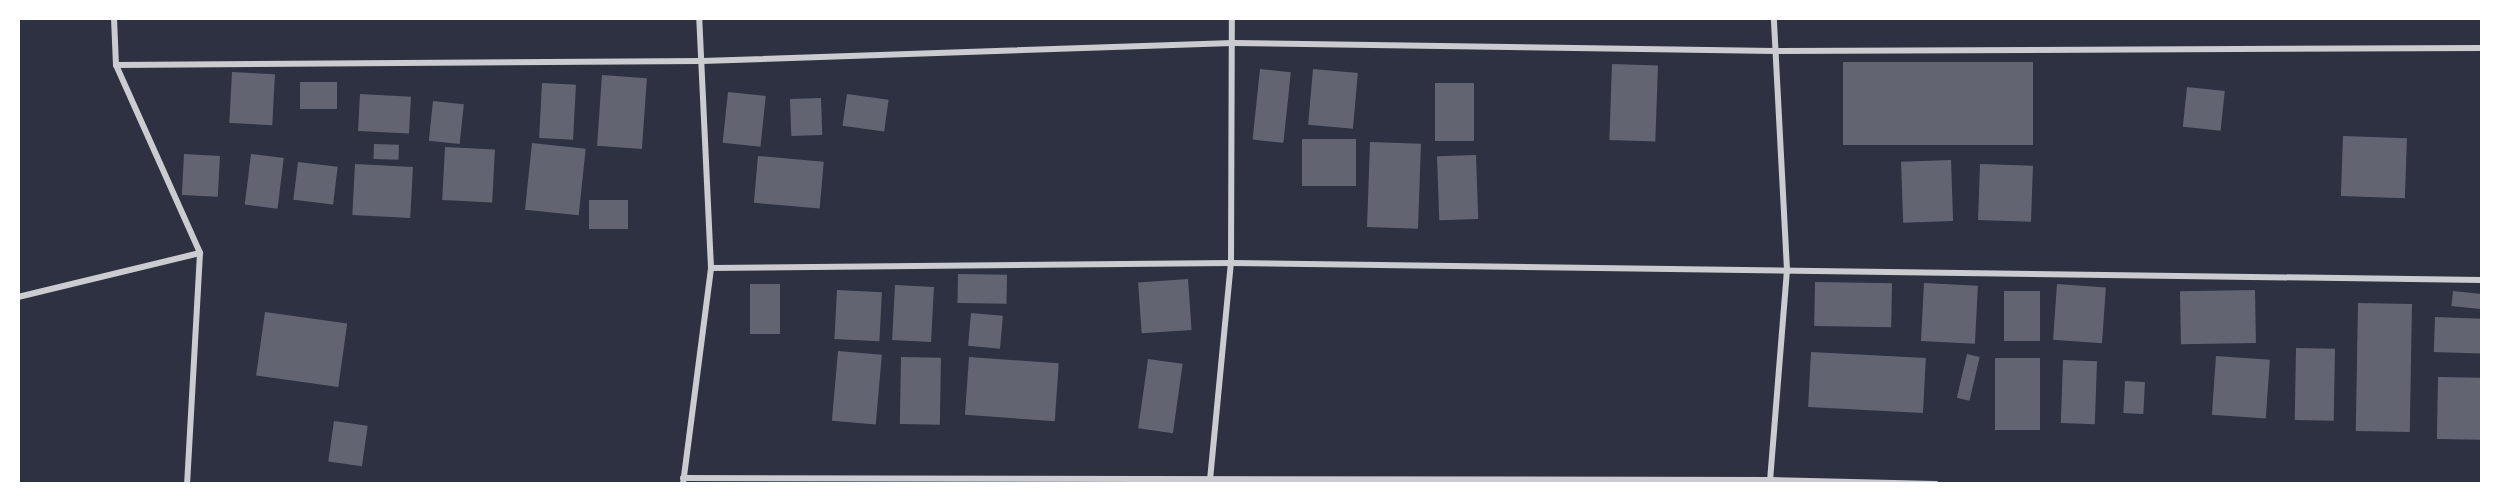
<!DOCTYPE html>
<style>
body{margin:0}
#map{position:relative;width:2500px;height:502px;overflow:hidden;background:#2d3142;font-family:Cabin,sans-serif}
div>[style]{position:absolute}
.building>*{inset:0;background:#626471;transform-origin:0 0}
.minor>*{height:6px;margin:-3px;padding:0 3px;transform-origin:3px;border-radius:3px;background:#caccd0}
span{translate:-50% -50%;white-space:nowrap;text-align:center;line-height:1.15;-webkit-text-stroke:4.5px #fff;paint-order:stroke}
.frame{position:absolute;inset:0;border:20px solid #fff;pointer-events:none}
</style>
<div id="map">
<div class="building">
<div style="left:1843px;top:62px;width:190px;height:83px"></div>
<div style="left:1612px;top:64px;width:46px;height:76px;rotate:2deg"></div>
<div style="left:1260px;top:69px;width:31px;height:71px;rotate:6deg"></div>
<div style="left:1313px;top:69px;width:45px;height:56px;rotate:5deg"></div>
<div style="left:232px;top:72px;width:43px;height:51px;rotate:3deg"></div>
<div style="left:602px;top:75px;width:45px;height:71px;rotate:4deg"></div>
<div style="left:300px;top:82px;width:37px;height:27px"></div>
<div style="left:542px;top:83px;width:34px;height:55px;rotate:3deg"></div>
<div style="left:1474px;top:83px;width:58px;height:39px;rotate:90deg"></div>
<div style="left:2187px;top:87px;width:38px;height:40px;rotate:6deg"></div>
<div style="left:728px;top:92px;width:38px;height:51px;rotate:6deg"></div>
<div style="left:360px;top:94px;width:51px;height:37px;rotate:3deg"></div>
<div style="left:847px;top:94px;width:42px;height:32px;rotate:8deg"></div>
<div style="left:821px;top:98px;width:37px;height:31px;rotate:88deg"></div>
<div style="left:433px;top:101px;width:31px;height:40px;rotate:6deg"></div>
<div style="left:2343px;top:136px;width:64px;height:60px;rotate:2deg"></div>
<div style="left:1302px;top:139px;width:54px;height:47px"></div>
<div style="left:1370px;top:142px;width:51px;height:85px;rotate:2deg"></div>
<div style="left:532px;top:143px;width:54px;height:67px;rotate:6deg"></div>
<div style="left:374px;top:144px;width:25px;height:15px;rotate:2deg"></div>
<div style="left:445px;top:147px;width:50px;height:53px;rotate:3deg"></div>
<div style="left:184px;top:154px;width:36px;height:41px;rotate:3deg"></div>
<div style="left:251px;top:154px;width:33px;height:51px;rotate:7deg"></div>
<div style="left:1476px;top:155px;width:64px;height:39px;rotate:88deg"></div>
<div style="left:758px;top:156px;width:66px;height:47px;rotate:5deg"></div>
<div style="left:1951px;top:160px;width:61px;height:50px;rotate:88deg"></div>
<div style="left:298px;top:162px;width:40px;height:38px;rotate:7deg"></div>
<div style="left:355px;top:164px;width:58px;height:51px;rotate:3deg"></div>
<div style="left:1980px;top:164px;width:53px;height:56px;rotate:2deg"></div>
<div style="left:628px;top:200px;width:29px;height:39px;rotate:90deg"></div>
<div style="left:958px;top:274px;width:49px;height:29px;rotate:1deg"></div>
<div style="left:1188px;top:279px;width:51px;height:50px;rotate:86deg"></div>
<div style="left:1815px;top:282px;width:77px;height:44px;rotate:1deg"></div>
<div style="left:1924px;top:283px;width:54px;height:58px;rotate:3deg"></div>
<div style="left:750px;top:284px;width:30px;height:50px"></div>
<div style="left:2057px;top:284px;width:49px;height:56px;rotate:4deg"></div>
<div style="left:895px;top:285px;width:39px;height:55px;rotate:3deg"></div>
<div style="left:837px;top:290px;width:45px;height:49px;rotate:3deg"></div>
<div style="left:2255px;top:290px;width:53px;height:75px;rotate:89deg"></div>
<div style="left:2004px;top:291px;width:36px;height:50px"></div>
<div style="left:2453px;top:291px;width:29px;height:15px;rotate:6deg"></div>
<div style="left:2358px;top:303px;width:54px;height:128px;rotate:1deg"></div>
<div style="left:265px;top:312px;width:83px;height:64px;rotate:8deg"></div>
<div style="left:971px;top:313px;width:32px;height:33px;rotate:5deg"></div>
<div style="left:2435px;top:317px;width:47px;height:35px;rotate:2deg"></div>
<div style="left:2296px;top:348px;width:39px;height:72px;rotate:1deg"></div>
<div style="left:838px;top:351px;width:44px;height:70px;rotate:5deg"></div>
<div style="left:1811px;top:352px;width:115px;height:55px;rotate:3deg"></div>
<div style="left:1967px;top:354px;width:13px;height:45px;rotate:13deg"></div>
<div style="left:2216px;top:356px;width:54px;height:59px;rotate:4deg"></div>
<div style="left:901px;top:357px;width:40px;height:67px;rotate:1deg"></div>
<div style="left:969px;top:357px;width:90px;height:58px;rotate:4deg"></div>
<div style="left:1995px;top:358px;width:45px;height:72px"></div>
<div style="left:1148px;top:359px;width:35px;height:70px;rotate:8deg"></div>
<div style="left:2063px;top:360px;width:34px;height:63px;rotate:2deg"></div>
<div style="left:2438px;top:377px;width:44px;height:62px;rotate:1deg"></div>
<div style="left:2125px;top:381px;width:20px;height:32px;rotate:3deg"></div>
<div style="left:334px;top:421px;width:34px;height:41px;rotate:8deg"></div>
</div>
<div class="minor">
<div style="left:114px;top:18px;width:47px;rotate:87.6deg"></div>
<div style="left:116px;top:65px;width:206px;rotate:65.9deg"></div>
<div style="left:200px;top:253px;width:231px;rotate:93.2deg"></div>
<div style="left:116px;top:65px;width:586px;rotate:-0.39deg"></div>
<div style="left:702px;top:61px;width:531px;rotate:-1.94deg"></div>
<div style="left:1233px;top:43px;width:542px;rotate:0.85deg"></div>
<div style="left:1775px;top:51px;width:707px;rotate:-0.24deg"></div>
<div style="left:711px;top:268px;width:520px;rotate:-0.55deg"></div>
<div style="left:1231px;top:263px;width:1251px;rotate:0.78deg"></div>
<div style="left:18px;top:297px;width:187px;rotate:-13.6deg"></div>
<div style="left:683px;top:478px;width:1087px;rotate:0.11deg"></div>
<div style="left:1770px;top:480px;width:166px;rotate:1.4deg"></div>
<div style="left:1210px;top:480px;width:218px;rotate:-84.5deg"></div>
<div style="left:1231px;top:263px;width:245px;rotate:-89.8deg"></div>
<div style="left:1770px;top:481px;width:212px;rotate:-85.4deg"></div>
<div style="left:1787px;top:270px;width:252px;rotate:-93deg"></div>
<div style="left:683px;top:484px;width:218px;rotate:-82.6deg"></div>
<div style="left:711px;top:268px;width:250px;rotate:-92.7deg"></div>
</div>
<div class="frame"></div>
</div>
